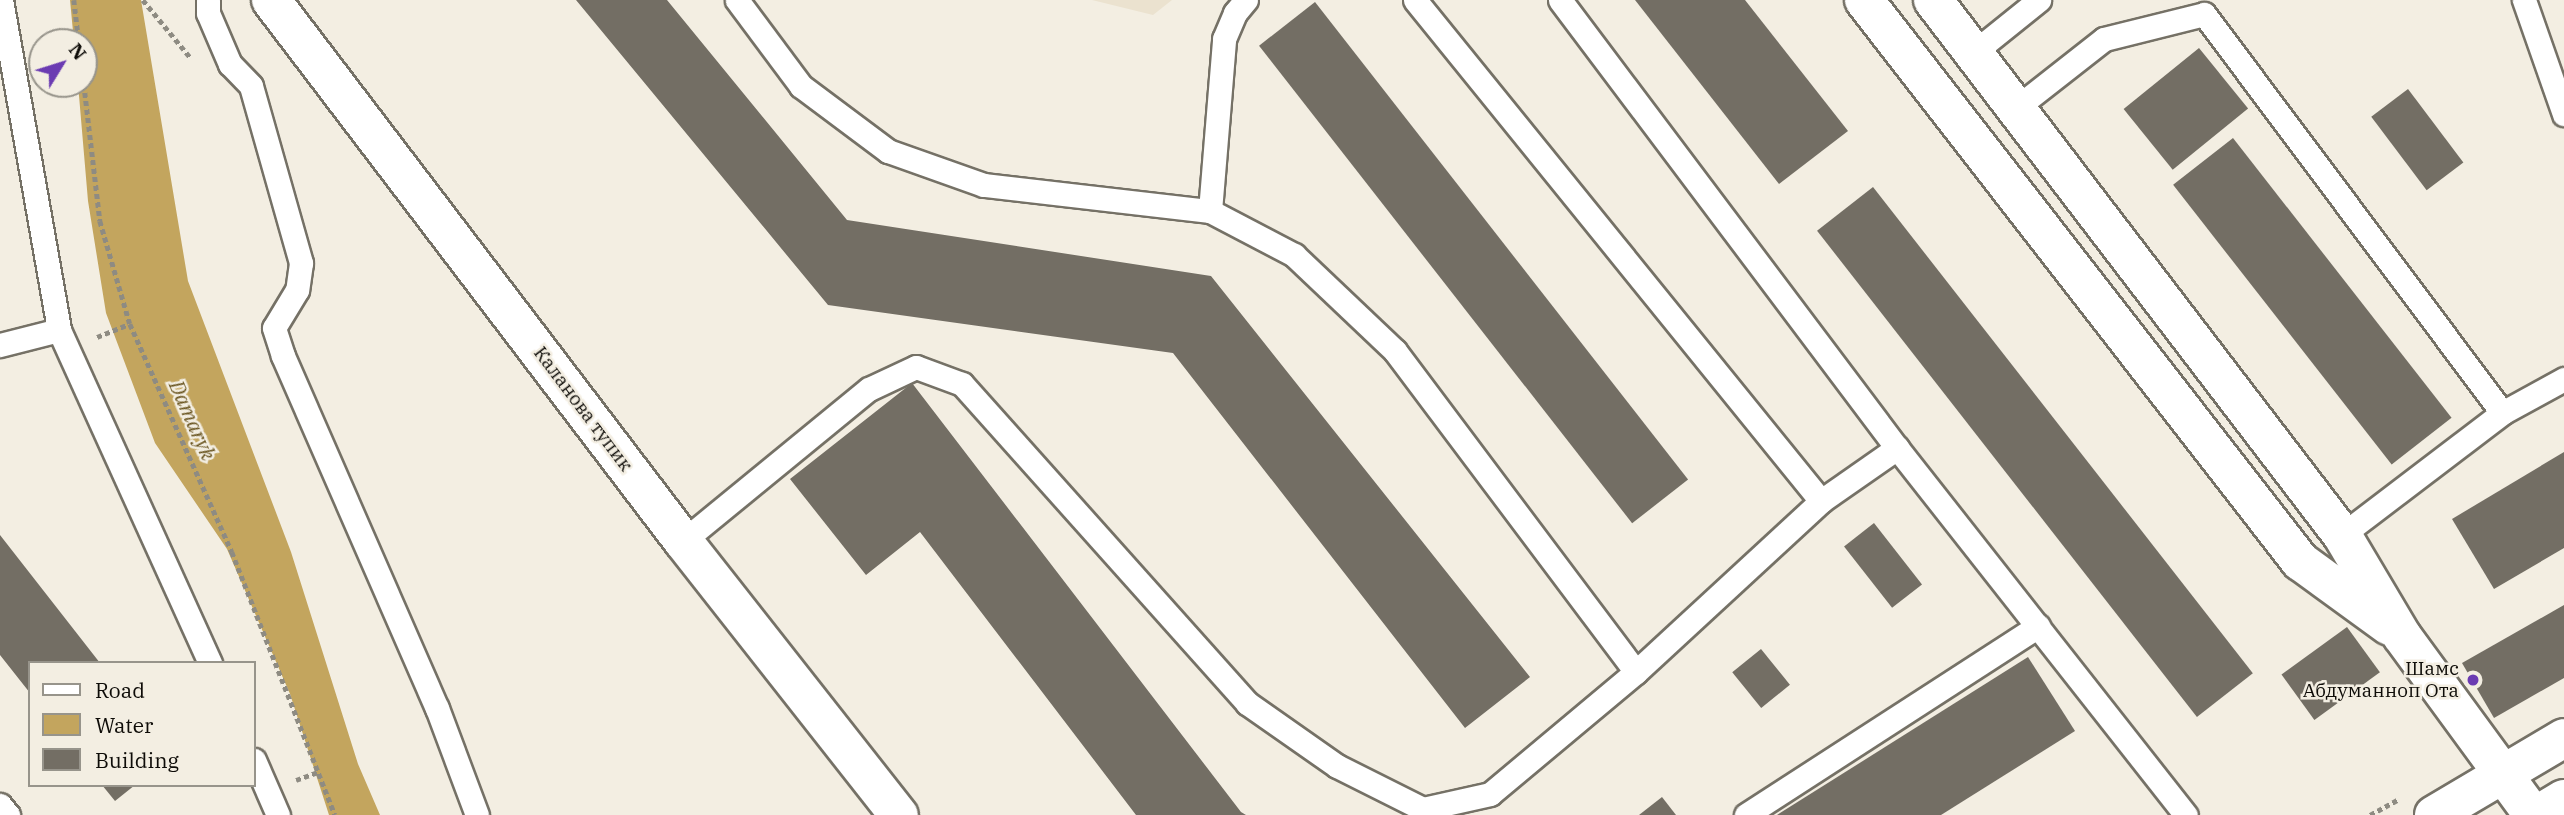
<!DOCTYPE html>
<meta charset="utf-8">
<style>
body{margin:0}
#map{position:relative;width:2564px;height:815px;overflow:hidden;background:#f3eee2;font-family:"IBM Plex Serif",serif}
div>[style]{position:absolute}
.built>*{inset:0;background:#ebe2cf}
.water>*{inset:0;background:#c3a55e}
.building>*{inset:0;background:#736e64;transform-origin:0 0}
.path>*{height:4.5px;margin-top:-2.25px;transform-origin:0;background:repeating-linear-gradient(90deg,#8e8b82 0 5px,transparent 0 8.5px)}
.roads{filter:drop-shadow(2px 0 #757166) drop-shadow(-2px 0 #757166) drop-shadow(0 2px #757166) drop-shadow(0 -2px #757166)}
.lane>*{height:23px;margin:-11.5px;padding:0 11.5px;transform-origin:11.5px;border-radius:11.5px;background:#fff}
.street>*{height:38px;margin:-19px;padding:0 19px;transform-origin:19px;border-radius:19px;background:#fff}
.secondary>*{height:38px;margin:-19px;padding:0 19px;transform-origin:19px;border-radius:19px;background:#fff}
.dots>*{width:19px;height:19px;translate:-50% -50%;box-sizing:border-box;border:4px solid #f3eee2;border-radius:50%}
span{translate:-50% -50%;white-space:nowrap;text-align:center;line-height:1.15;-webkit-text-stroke:5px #f3eee2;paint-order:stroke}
.street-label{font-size:19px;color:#0e0c08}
.poi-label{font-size:19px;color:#0e0c08}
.right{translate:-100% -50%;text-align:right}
.water-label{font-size:21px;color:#69541f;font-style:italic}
.legend{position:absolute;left:28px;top:661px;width:228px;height:126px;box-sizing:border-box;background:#f3eee2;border:2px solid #97948b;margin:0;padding:9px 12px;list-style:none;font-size:21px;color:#0e0c08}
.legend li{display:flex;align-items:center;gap:14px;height:35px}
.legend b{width:35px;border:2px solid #97948b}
.north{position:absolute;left:28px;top:28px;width:70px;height:70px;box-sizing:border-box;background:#f3eee2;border:2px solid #97948b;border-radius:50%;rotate:52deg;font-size:19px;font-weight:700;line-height:28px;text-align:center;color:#0e0c08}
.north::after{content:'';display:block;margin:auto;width:24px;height:32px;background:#6b3bb2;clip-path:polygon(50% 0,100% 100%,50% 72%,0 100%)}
</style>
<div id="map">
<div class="built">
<div style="clip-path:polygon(1092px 0,1172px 0,1153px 15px)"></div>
</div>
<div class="water">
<div style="clip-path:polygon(70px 0,141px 0,188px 281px,291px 552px,358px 764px,380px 815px,329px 815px,290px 694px,227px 549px,155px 443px,106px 313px,88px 201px,78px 84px,84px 84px,84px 42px,74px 42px)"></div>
</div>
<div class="building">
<div style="clip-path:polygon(576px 0,667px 0,847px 220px,1211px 276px,1530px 677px,1465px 728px,1173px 353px,828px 305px)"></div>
<div style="clip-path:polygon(1635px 0,1745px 0,1848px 131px,1779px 184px)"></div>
<div style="left:1315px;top:2px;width:606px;height:71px;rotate:52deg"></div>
<div style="left:2199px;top:48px;width:78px;height:97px;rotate:51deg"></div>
<div style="left:2408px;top:89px;width:92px;height:46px;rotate:53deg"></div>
<div style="left:2233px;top:138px;width:355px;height:76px;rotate:52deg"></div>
<div style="left:1873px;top:187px;width:617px;height:71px;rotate:52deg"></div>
<div style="clip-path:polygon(912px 383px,1241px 812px,1246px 815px,1136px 815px,920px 532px,866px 575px,790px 479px)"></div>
<div style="clip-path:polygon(2564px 452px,2564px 548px,2494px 589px,2452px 519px)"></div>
<div style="left:1874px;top:523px;width:78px;height:38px;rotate:52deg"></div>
<div style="clip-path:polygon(0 535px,100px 663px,30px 663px,30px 693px,0 655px)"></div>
<div style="clip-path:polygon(2564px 605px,2564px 678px,2494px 718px,2462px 663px)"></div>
<div style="left:2347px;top:627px;width:56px;height:81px;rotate:54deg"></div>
<div style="left:1761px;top:649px;width:46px;height:37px;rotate:51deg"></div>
<div style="clip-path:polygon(2028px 657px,2075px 731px,1941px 815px,1777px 815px)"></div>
<div style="clip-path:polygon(102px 785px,135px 785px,115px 801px)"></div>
<div style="clip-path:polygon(1662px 797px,1676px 815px,1639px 815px)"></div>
</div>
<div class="path">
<div style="left:74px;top:0;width:42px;rotate:83.2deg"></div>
<div style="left:143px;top:0;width:74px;rotate:50.5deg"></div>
<div style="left:84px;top:84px;width:138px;rotate:83.3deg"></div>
<div style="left:100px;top:221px;width:107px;rotate:73.8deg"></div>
<div style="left:130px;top:324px;width:250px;rotate:65.9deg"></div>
<div style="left:232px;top:552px;width:282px;rotate:68.6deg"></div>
<div style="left:97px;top:337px;width:35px;rotate:-22deg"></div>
<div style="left:296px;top:780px;width:23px;rotate:-20deg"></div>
<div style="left:2370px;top:815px;width:31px;rotate:-29deg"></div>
</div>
<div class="roads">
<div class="lane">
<div style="left:1px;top:0;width:335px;rotate:80deg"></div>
<div style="left:59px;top:330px;width:366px;rotate:65.6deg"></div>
<div style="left:208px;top:0;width:13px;rotate:90deg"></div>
<div style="left:208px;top:13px;width:56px;rotate:66.7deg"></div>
<div style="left:230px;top:64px;width:30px;rotate:46deg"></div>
<div style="left:251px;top:86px;width:184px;rotate:74.2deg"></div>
<div style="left:301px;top:263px;width:27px;rotate:98deg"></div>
<div style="left:297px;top:290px;width:44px;rotate:121.2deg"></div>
<div style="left:274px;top:328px;width:29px;rotate:72deg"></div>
<div style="left:283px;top:356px;width:384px;rotate:66.4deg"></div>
<div style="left:437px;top:708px;width:114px;rotate:69.5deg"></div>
<div style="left:737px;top:0;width:107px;rotate:53.3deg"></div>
<div style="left:801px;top:86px;width:109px;rotate:36.8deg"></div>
<div style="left:888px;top:151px;width:102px;rotate:19.5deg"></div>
<div style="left:984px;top:185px;width:227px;rotate:6.6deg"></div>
<div style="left:1210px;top:211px;width:95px;rotate:27.6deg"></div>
<div style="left:1294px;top:255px;width:139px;rotate:43.5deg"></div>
<div style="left:1395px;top:351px;width:401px;rotate:53.1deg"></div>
<div style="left:1415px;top:0;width:645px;rotate:50.98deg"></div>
<div style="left:1560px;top:0;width:561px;rotate:53.05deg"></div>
<div style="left:1897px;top:448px;width:467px;rotate:51.8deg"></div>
<div style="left:2524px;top:0;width:121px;rotate:70.7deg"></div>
<div style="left:1973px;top:53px;width:85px;rotate:-38.8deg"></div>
<div style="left:2016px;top:108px;width:112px;rotate:-38.1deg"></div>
<div style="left:2104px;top:39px;width:103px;rotate:-14deg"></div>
<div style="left:2204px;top:14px;width:498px;rotate:53.2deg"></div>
<div style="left:1210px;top:211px;width:173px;rotate:-85.3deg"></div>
<div style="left:1224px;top:39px;width:28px;rotate:-67deg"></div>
<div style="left:1235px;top:13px;width:17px;rotate:-50deg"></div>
<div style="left:0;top:345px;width:61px;rotate:-14.3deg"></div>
<div style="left:2342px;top:535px;width:201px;rotate:-37.3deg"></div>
<div style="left:2502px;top:413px;width:71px;rotate:-28.7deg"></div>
<div style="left:683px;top:541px;width:240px;rotate:-39.3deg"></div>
<div style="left:869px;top:389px;width:52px;rotate:-25.1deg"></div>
<div style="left:916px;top:367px;width:49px;rotate:20.3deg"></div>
<div style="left:962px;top:384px;width:428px;rotate:48.2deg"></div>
<div style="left:1247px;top:703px;width:110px;rotate:35deg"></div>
<div style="left:1337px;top:766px;width:96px;rotate:26.6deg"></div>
<div style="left:1423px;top:809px;width:69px;rotate:-12.6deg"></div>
<div style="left:1490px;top:794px;width:190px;rotate:-39.9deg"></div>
<div style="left:1636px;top:672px;width:252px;rotate:-42.7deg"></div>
<div style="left:1821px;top:501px;width:93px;rotate:-34.9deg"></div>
<div style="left:254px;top:760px;width:60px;rotate:66.4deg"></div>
<div style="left:0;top:805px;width:13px;rotate:51deg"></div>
<div style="left:1746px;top:815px;width:348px;rotate:-32.9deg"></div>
</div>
<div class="street">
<div style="left:271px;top:0;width:680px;rotate:52.71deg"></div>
<div style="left:683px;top:541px;width:349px;rotate:51.8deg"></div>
<div style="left:1864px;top:0;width:711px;rotate:52.15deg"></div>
<div style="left:2300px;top:561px;width:110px;rotate:36.1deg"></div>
<div style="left:1933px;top:0;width:673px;rotate:52.6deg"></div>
<div style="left:2342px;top:535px;width:117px;rotate:59.3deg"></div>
<div style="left:2402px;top:636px;width:222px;rotate:53.8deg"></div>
</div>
<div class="secondary">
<div style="left:2434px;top:815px;width:151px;rotate:-30.6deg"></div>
<div style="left:2537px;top:815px;width:31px;rotate:-31deg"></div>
</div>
</div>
<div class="dots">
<div style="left:2473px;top:680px;background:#6b3bb2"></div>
</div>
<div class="street-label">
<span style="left:583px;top:409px;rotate:53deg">Каланова тупик</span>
</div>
<div class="poi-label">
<span class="right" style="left:2459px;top:680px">Шамс<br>Абдуманноп Ота</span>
</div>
<div class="water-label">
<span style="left:193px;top:420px;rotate:66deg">Damaryk</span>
</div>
<ul class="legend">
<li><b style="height:9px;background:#fff"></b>Road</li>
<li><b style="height:19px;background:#c3a55e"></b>Water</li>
<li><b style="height:19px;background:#736e64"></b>Building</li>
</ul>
<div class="north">N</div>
</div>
